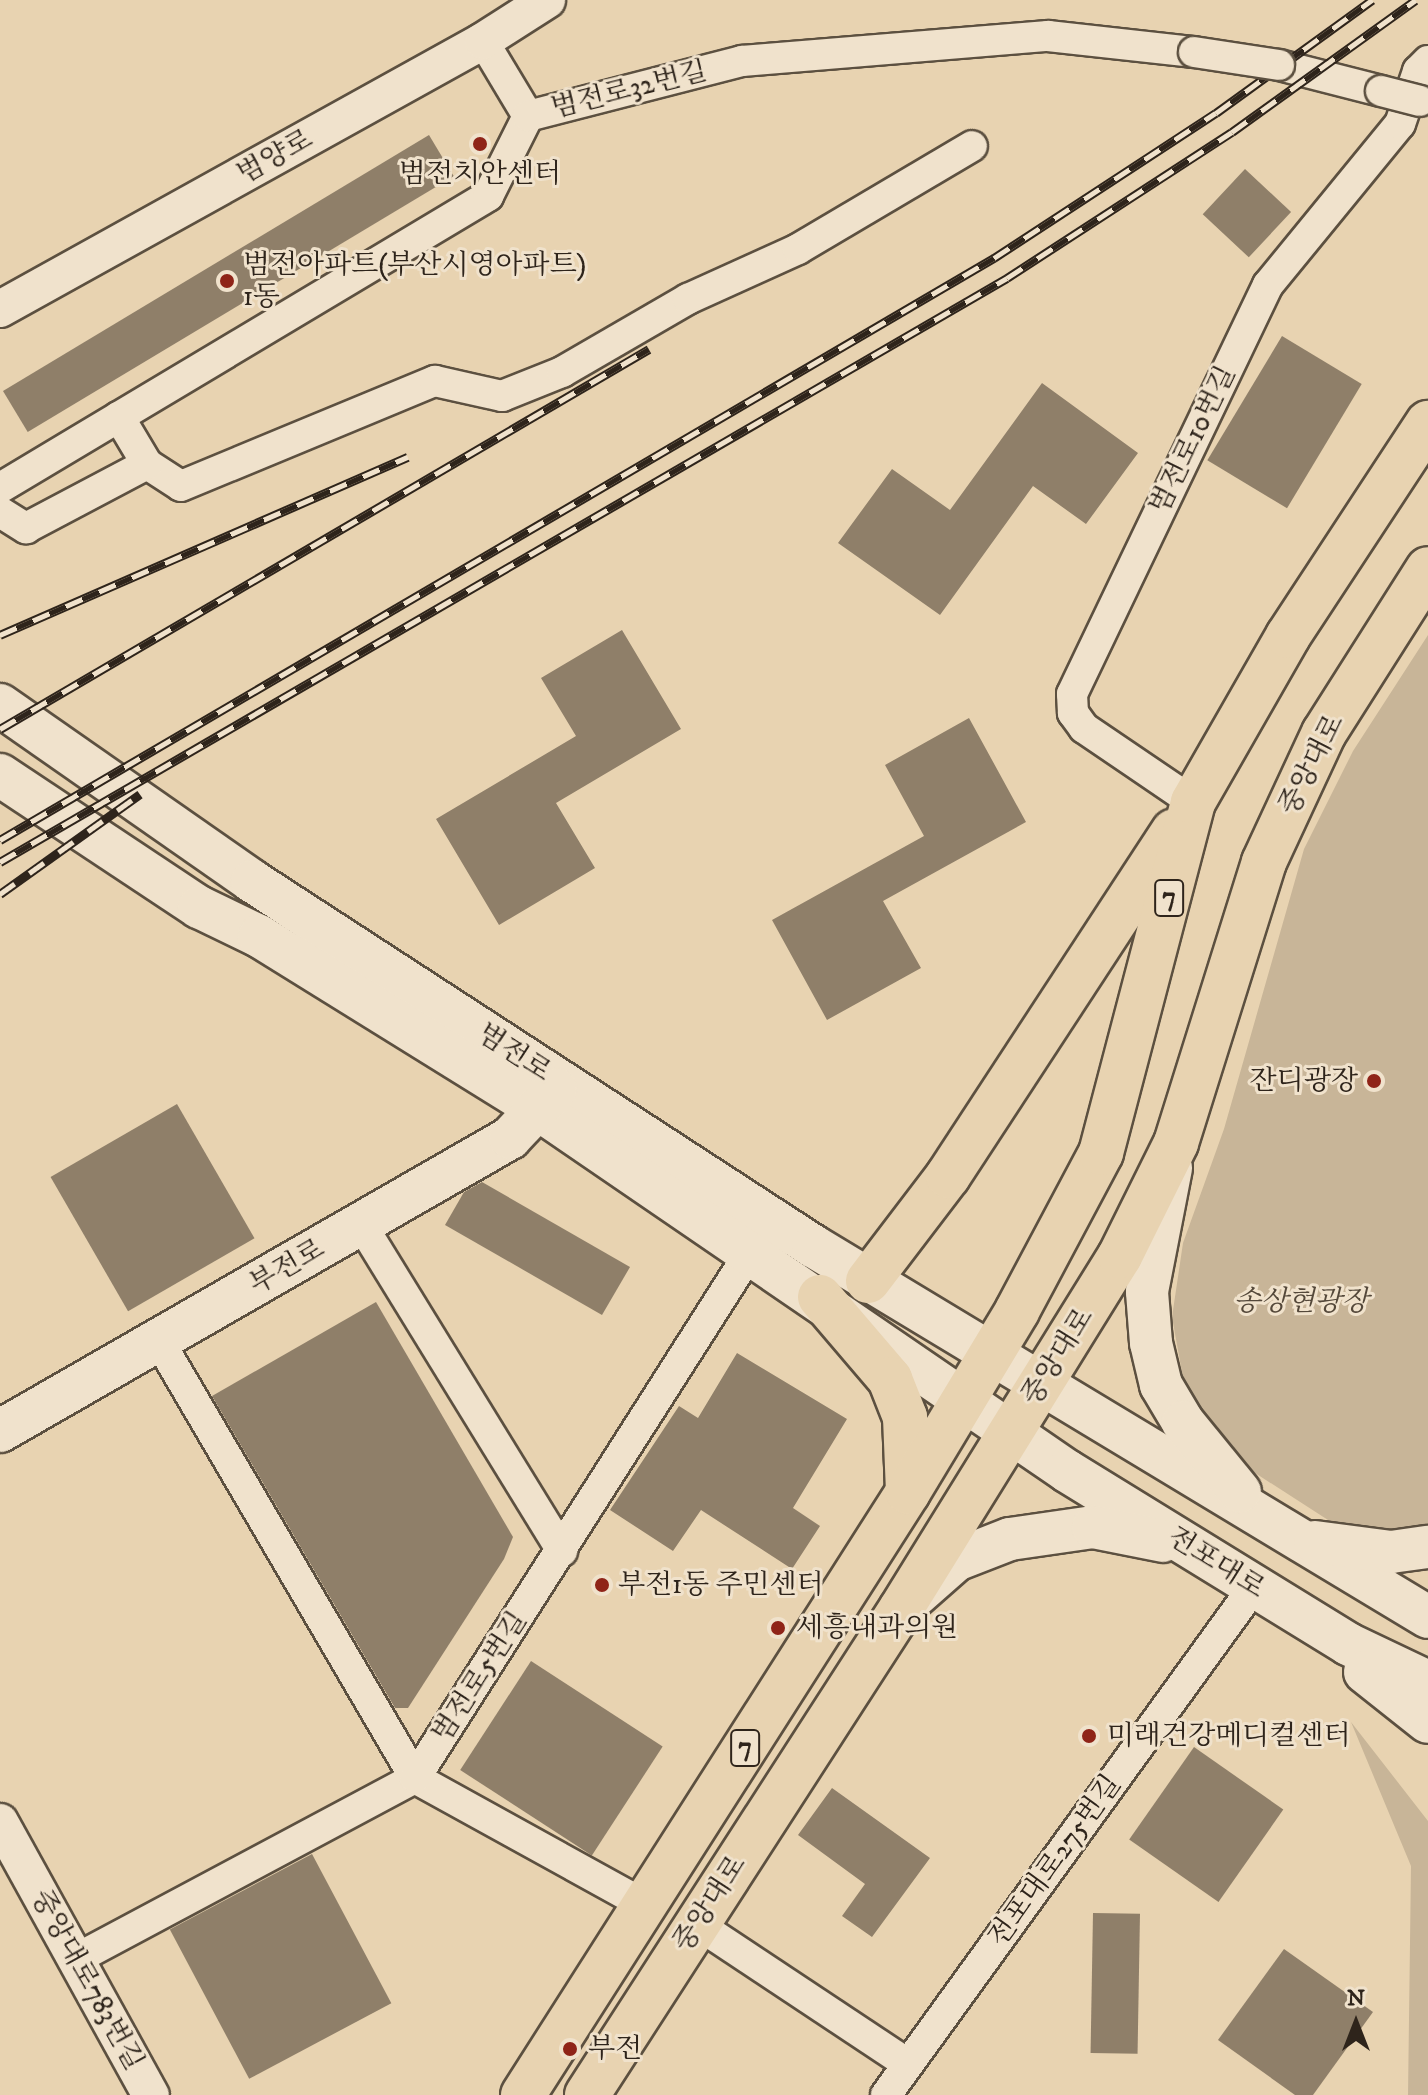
<!DOCTYPE html>
<meta charset="utf-8">
<style>
body{margin:0}
#map{position:relative;width:1428px;height:2095px;overflow:hidden;background:#e8d3b1;font-family:"IM FELL DW Pica","Noto Serif KR",serif}
div>[style]{position:absolute}
.green>*{inset:0;background:#c8b598}
.building>*{inset:0;background:#8f7f69;transform-origin:0 0}
.roads{filter:drop-shadow(2px 0 #5c5040) drop-shadow(-2px 0 #5c5040) drop-shadow(0 2px #5c5040) drop-shadow(0 -2px #5c5040)}
.minor>*{height:30px;margin:-15px;padding:0 15px;transform-origin:15px;border-radius:15px;background:#f0e2cc}
.tertiary>*{height:36px;margin:-18px;padding:0 18px;transform-origin:18px;border-radius:18px;background:#f0e2cc}
.secondary>*{height:42px;margin:-21px;padding:0 21px;transform-origin:21px;border-radius:21px;background:#f0e2cc}
.primary>*{height:44px;margin:-22px;padding:0 22px;transform-origin:22px;border-radius:22px;background:#e8d3b1}
.rail>*{height:9px;margin-top:-4.5px;transform-origin:0;background:repeating-linear-gradient(90deg,#f0e2cc 0 18px,#2e241b 0 36px);box-sizing:border-box;border-block:2px solid #2e241b}
.bridges{filter:drop-shadow(2px 0 #5c5040) drop-shadow(-2px 0 #5c5040) drop-shadow(0 2px #5c5040) drop-shadow(0 -2px #5c5040)}
.minor-bridge>*{height:30px;margin:-15px;padding:0 15px;transform-origin:15px;border-radius:15px;background:#f0e2cc}
.dots>*{width:22px;height:22px;translate:-50% -50%;box-sizing:border-box;border:4px solid #f0e2cc;border-radius:50%}
span{translate:-50% -50%;white-space:nowrap;text-align:center;line-height:1.15;-webkit-text-stroke:6px #f0e2cc;paint-order:stroke}
.shield-label span{padding:2px 6px;background:#f0e2cc;border:2px solid;border-radius:6px;-webkit-text-stroke-width:0}
.shield-label{font-size:26px;color:#2e241b;font-weight:700}
.street-label{font-size:28px;color:#2e241b}
.poi-label{font-size:28px;color:#2e241b}
.left{translate:0 -50%;text-align:left}
.right{translate:-100% -50%;text-align:right}
.park-label{font-size:28px;color:#54483a;font-style:italic}
.north{position:absolute;left:1316px;top:1983px;width:80px;height:80px;-webkit-text-stroke:6px #f0e2cc;paint-order:stroke;rotate:0deg;font-size:22px;font-weight:700;line-height:32px;text-align:center;color:#2e241b}
.north::after{content:'';display:block;margin:auto;width:28px;height:36px;background:#2e241b;clip-path:polygon(50% 0,100% 100%,50% 72%,0 100%)}
</style>
<div id="map">
<div class="green">
<div style="clip-path:polygon(1428px 635px,1428px 1537px,1342px 1529px,1252px 1471px,1224px 1445px,1183px 1378px,1172px 1317px,1183px 1243px,1224px 1129px,1304px 849px,1353px 751px)"></div>
<div style="clip-path:polygon(1351px 1722px,1428px 1821px,1428px 2095px,1408px 2095px,1411px 1866px)"></div>
</div>
<div class="building">
<div style="left:429px;top:135px;width:48px;height:497px;rotate:59deg"></div>
<div style="left:1245px;top:169px;width:63px;height:62px;rotate:43deg"></div>
<div style="left:1282px;top:336px;width:93px;height:145px;rotate:31deg"></div>
<div style="clip-path:polygon(1042px 383px,1138px 453px,1086px 524px,1033px 486px,940px 615px,838px 543px,892px 469px,950px 510px)"></div>
<div style="clip-path:polygon(622px 630px,681px 729px,556px 803px,595px 868px,499px 925px,436px 819px,576px 736px,541px 678px)"></div>
<div style="clip-path:polygon(969px 718px,1026px 822px,883px 901px,921px 968px,827px 1020px,772px 920px,924px 836px,885px 765px)"></div>
<div style="left:177px;top:1104px;width:155px;height:146px;rotate:60deg"></div>
<div style="clip-path:polygon(482px 1182px,630px 1267px,602px 1315px,445px 1225px,464px 1192px)"></div>
<div style="clip-path:polygon(376px 1302px,513px 1537px,504px 1559px,408px 1708px,395px 1708px,212px 1396px)"></div>
<div style="clip-path:polygon(737px 1353px,847px 1419px,793px 1508px,820px 1526px,792px 1569px,701px 1510px,673px 1551px,610px 1510px,679px 1406px,698px 1418px)"></div>
<div style="left:531px;top:1661px;width:157px;height:130px;rotate:33deg"></div>
<div style="left:1194px;top:1747px;width:109px;height:113px;rotate:35deg"></div>
<div style="clip-path:polygon(832px 1788px,930px 1858px,872px 1937px,842px 1916px,865px 1884px,798px 1835px)"></div>
<div style="left:312px;top:1854px;width:169px;height:161px;rotate:62deg"></div>
<div style="left:1093px;top:1913px;width:47px;height:140px;rotate:1deg"></div>
<div style="clip-path:polygon(1284px 1949px,1373px 2012px,1313px 2095px,1295px 2095px,1218px 2040px)"></div>
</div>
<div class="roads">
<div class="minor">
<div style="left:483px;top:41px;width:87px;rotate:59deg"></div>
<div style="left:1279px;top:65px;width:105px;rotate:14.3deg"></div>
<div style="left:147px;top:464px;width:40px;rotate:32.9deg"></div>
<div style="left:181px;top:486px;width:275px;rotate:-22.5deg"></div>
<div style="left:435px;top:381px;width:69px;rotate:12.6deg"></div>
<div style="left:502px;top:396px;width:65px;rotate:-21.8deg"></div>
<div style="left:562px;top:372px;width:146px;rotate:-30.1deg"></div>
<div style="left:688px;top:299px;width:121px;rotate:-24.4deg"></div>
<div style="left:798px;top:249px;width:202px;rotate:-30.6deg"></div>
<div style="left:0;top:488px;width:569px;rotate:-30.89deg"></div>
<div style="left:488px;top:196px;width:89px;rotate:-63.4deg"></div>
<div style="left:528px;top:116px;width:221px;rotate:-14.4deg"></div>
<div style="left:742px;top:61px;width:307px;rotate:-4.7deg"></div>
<div style="left:1048px;top:36px;width:147px;rotate:6.3deg"></div>
<div style="left:0;top:512px;width:31px;rotate:32deg"></div>
<div style="left:26px;top:528px;width:137px;rotate:-27.9deg"></div>
<div style="left:147px;top:464px;width:55px;rotate:-120.8deg"></div>
<div style="left:1193px;top:802px;width:132px;rotate:-145.8deg"></div>
<div style="left:1084px;top:728px;width:19px;rotate:-126deg"></div>
<div style="left:1073px;top:713px;width:19px;rotate:-93deg"></div>
<div style="left:1072px;top:694px;width:454px;rotate:-64.4deg"></div>
<div style="left:1268px;top:285px;width:208px;rotate:-50.7deg"></div>
<div style="left:1400px;top:124px;width:56px;rotate:-71.2deg"></div>
<div style="left:1418px;top:71px;width:14px;rotate:-45deg"></div>
<div style="left:361px;top:1224px;width:384px;rotate:58.4deg"></div>
<div style="left:159px;top:1341px;width:506px;rotate:59.64deg"></div>
<div style="left:415px;top:1778px;width:263px;rotate:28.9deg"></div>
<div style="left:697px;top:1924px;width:253px;rotate:33.6deg"></div>
<div style="left:76px;top:1959px;width:384px;rotate:-28.1deg"></div>
<div style="left:415px;top:1778px;width:625px;rotate:-57.48deg"></div>
<div style="left:886px;top:2095px;width:626px;rotate:-54.1deg"></div>
</div>
<div class="tertiary">
<div style="left:0;top:309px;width:552px;rotate:-29.02deg"></div>
<div style="left:483px;top:41px;width:76px;rotate:-32.6deg"></div>
<div style="left:0;top:1822px;width:312px;rotate:61.1deg"></div>
</div>
<div class="secondary">
<div style="left:0;top:705px;width:307px;rotate:34.9deg"></div>
<div style="left:252px;top:881px;width:669px;rotate:33.05deg"></div>
<div style="left:813px;top:1246px;width:718px;rotate:31.1deg"></div>
<div style="left:0;top:775px;width:239px;rotate:33.6deg"></div>
<div style="left:199px;top:907px;width:67px;rotate:25.8deg"></div>
<div style="left:259px;top:936px;width:328px;rotate:31.8deg"></div>
<div style="left:538px;top:1109px;width:641px;rotate:34.38deg"></div>
<div style="left:1067px;top:1471px;width:330px;rotate:31.6deg"></div>
<div style="left:1348px;top:1644px;width:89px;rotate:25.4deg"></div>
<div style="left:1171px;top:1168px;width:126px;rotate:101deg"></div>
<div style="left:1147px;top:1292px;width:51px;rotate:85.5deg"></div>
<div style="left:1151px;top:1343px;width:43px;rotate:76.6deg"></div>
<div style="left:1161px;top:1385px;width:43px;rotate:59.3deg"></div>
<div style="left:1183px;top:1422px;width:90px;rotate:50.8deg"></div>
<div style="left:0;top:1431px;width:588px;rotate:-29.88deg"></div>
<div style="left:510px;top:1138px;width:67px;rotate:-46.8deg"></div>
<div style="left:1315px;top:1542px;width:77px;rotate:7.5deg"></div>
<div style="left:1391px;top:1552px;width:37px;rotate:-8deg"></div>
<div style="left:914px;top:1597px;width:56px;rotate:-41.4deg"></div>
<div style="left:956px;top:1560px;width:58px;rotate:-21.3deg"></div>
<div style="left:1010px;top:1539px;width:84px;rotate:-8.2deg"></div>
<div style="left:1093px;top:1527px;width:71px;rotate:11.3deg"></div>
<div style="left:1365px;top:1672px;width:80px;rotate:38.4deg"></div>
</div>
<div class="primary">
<div style="left:868px;top:1281px;width:132px;rotate:-52.7deg"></div>
<div style="left:948px;top:1176px;width:412px;rotate:-56.8deg"></div>
<div style="left:820px;top:1297px;width:108px;rotate:49.5deg"></div>
<div style="left:890px;top:1379px;width:41px;rotate:68.5deg"></div>
<div style="left:905px;top:1417px;width:75px;rotate:87.7deg"></div>
<div style="left:523px;top:2095px;width:715px;rotate:-57.44deg"></div>
<div style="left:908px;top:1492px;width:211px;rotate:-58.9deg"></div>
<div style="left:1017px;top:1311px;width:179px;rotate:-62deg"></div>
<div style="left:1101px;top:1153px;width:363px;rotate:-75.3deg"></div>
<div style="left:1193px;top:802px;width:191px;rotate:-60.2deg"></div>
<div style="left:1288px;top:636px;width:255px;rotate:-56.7deg"></div>
<div style="left:587px;top:2095px;width:579px;rotate:-57.13deg"></div>
<div style="left:901px;top:1609px;width:415px;rotate:-58.2deg"></div>
<div style="left:1120px;top:1256px;width:126px;rotate:-63.6deg"></div>
<div style="left:1176px;top:1143px;width:294px;rotate:-72.6deg"></div>
<div style="left:1264px;top:862px;width:142px;rotate:-65.1deg"></div>
<div style="left:1324px;top:733px;width:194px;rotate:-57.6deg"></div>
</div>
</div>
<div class="rail">
<div style="left:0;top:635px;width:445px;rotate:-23.6deg"></div>
<div style="left:0;top:729px;width:752px;rotate:-30.35deg"></div>
<div style="left:0;top:840px;width:1152px;rotate:-30.35deg"></div>
<div style="left:994px;top:258px;width:265px;rotate:-33.2deg"></div>
<div style="left:1216px;top:113px;width:193px;rotate:-35.9deg"></div>
<div style="left:0;top:862px;width:1164px;rotate:-30.11deg"></div>
<div style="left:1007px;top:278px;width:268px;rotate:-33deg"></div>
<div style="left:1232px;top:132px;width:226px;rotate:-35.7deg"></div>
<div style="left:0;top:894px;width:172px;rotate:-35.5deg"></div>
</div>
<div class="bridges">
<div class="minor-bridge">
<div style="left:1194px;top:52px;width:86px;rotate:8.7deg"></div>
<div style="left:1381px;top:91px;width:40px;rotate:14.4deg"></div>
</div>
</div>
<div class="dots">
<div style="left:480px;top:144px;background:#8f2418"></div>
<div style="left:227px;top:281px;background:#8f2418"></div>
<div style="left:1374px;top:1081px;background:#8f2418"></div>
<div style="left:602px;top:1585px;background:#8f2418"></div>
<div style="left:778px;top:1628px;background:#8f2418"></div>
<div style="left:1089px;top:1736px;background:#8f2418"></div>
<div style="left:570px;top:2049px;background:#8f2418"></div>
</div>
<div class="shield-label">
<span style="left:1169px;top:898px">7</span>
<span style="left:745px;top:1748px">7</span>
</div>
<div class="street-label">
<span style="left:629px;top:90px;rotate:-14deg">범전로32번길</span>
<span style="left:275px;top:157px;rotate:-29deg">범양로</span>
<span style="left:1193px;top:440px;rotate:-64deg">범전로10번길</span>
<span style="left:1312px;top:765px;rotate:-63deg">중앙대로</span>
<span style="left:514px;top:1053px;rotate:33deg">범전로</span>
<span style="left:287px;top:1267px;rotate:-30deg">부전로</span>
<span style="left:1058px;top:1357px;rotate:-58deg">중앙대로</span>
<span style="left:1216px;top:1563px;rotate:32deg">전포대로</span>
<span style="left:480px;top:1677px;rotate:-57deg">범전로5번길</span>
<span style="left:1055px;top:1861px;rotate:-54deg">전포대로275번길</span>
<span style="left:710px;top:1904px;rotate:-57deg">중앙대로</span>
<span style="left:87px;top:1980px;rotate:61deg">중앙대로783번길</span>
</div>
<div class="poi-label">
<span style="left:480px;top:174px">범전치안센터</span>
<span class="left" style="left:243px;top:281px">범전아파트(부산시영아파트)<br>1동</span>
<span class="right" style="left:1358px;top:1081px">잔디광장</span>
<span class="left" style="left:618px;top:1585px">부전1동 주민센터</span>
<span class="left" style="left:796px;top:1628px">세흥내과의원</span>
<span class="left" style="left:1107px;top:1736px">미래건강메디컬센터</span>
<span class="left" style="left:588px;top:2049px">부전</span>
</div>
<div class="park-label">
<span style="left:1301px;top:1302px">송상현광장</span>
</div>
<div class="north">N</div>
</div>
